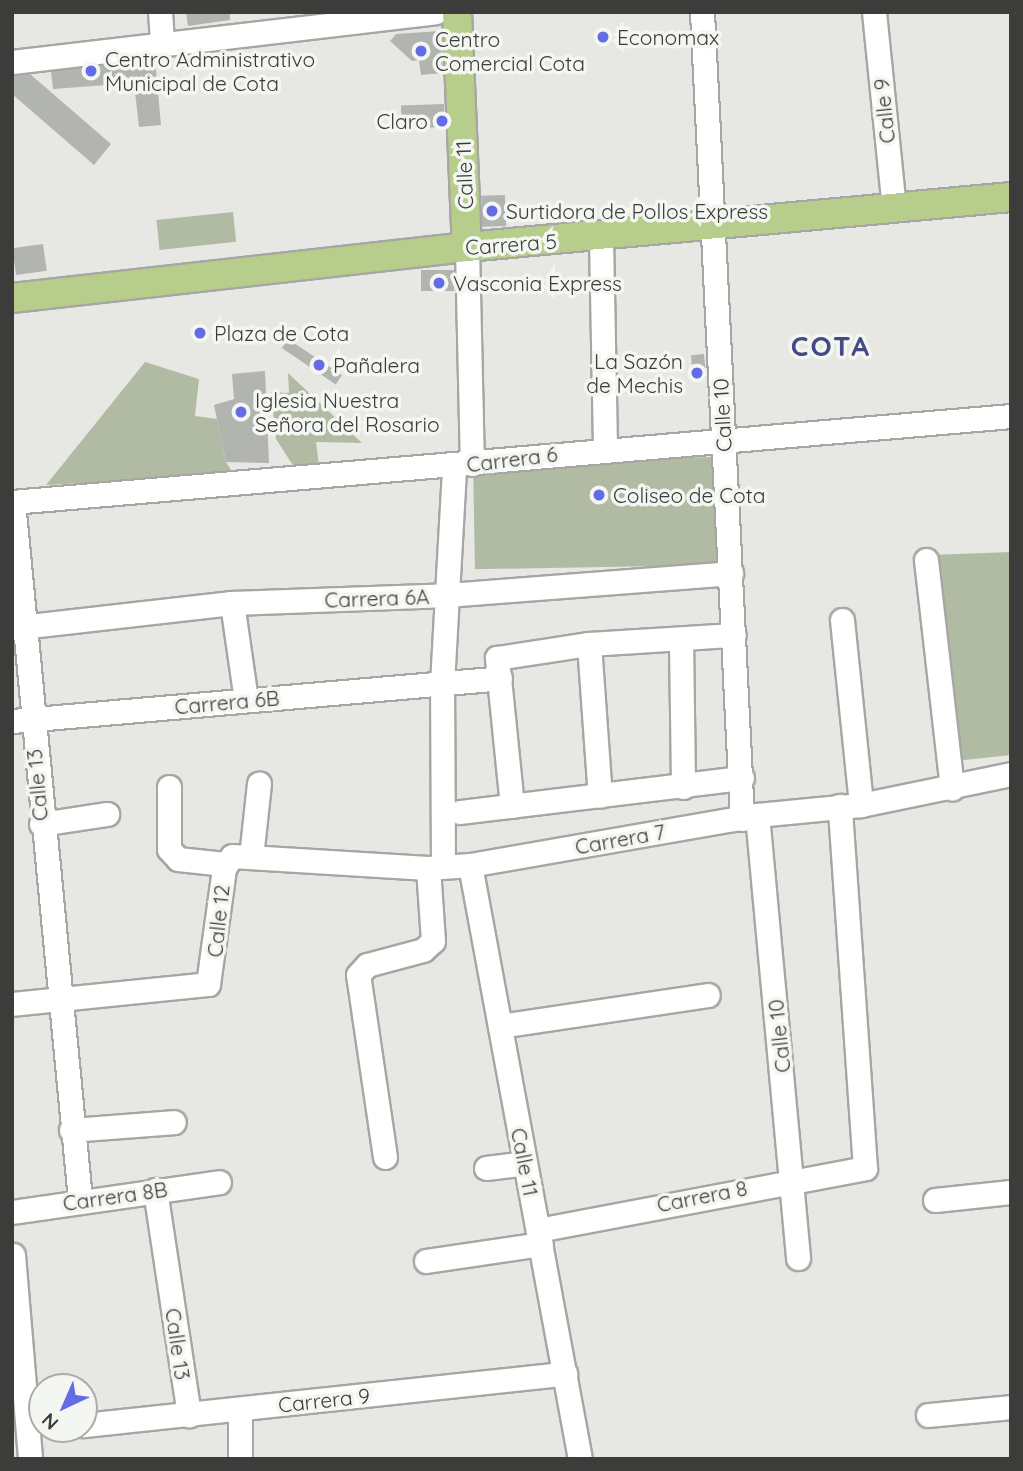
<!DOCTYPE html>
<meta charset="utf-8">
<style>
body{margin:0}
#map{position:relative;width:1023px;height:1471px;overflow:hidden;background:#e7e8e4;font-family:Quicksand,sans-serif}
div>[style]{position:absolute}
.green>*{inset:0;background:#b1bba4;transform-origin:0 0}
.building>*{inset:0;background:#b2b4b0;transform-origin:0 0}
.roads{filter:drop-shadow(2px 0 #a6a7a3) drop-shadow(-2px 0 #a6a7a3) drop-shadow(0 2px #a6a7a3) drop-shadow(0 -2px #a6a7a3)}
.minor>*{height:23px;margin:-11.5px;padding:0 11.5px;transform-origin:11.5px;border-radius:11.5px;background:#fff}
.major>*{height:28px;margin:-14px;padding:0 14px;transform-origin:14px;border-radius:14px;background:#b6cd8b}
.dots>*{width:19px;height:19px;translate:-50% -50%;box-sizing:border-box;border:4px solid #f4f6f1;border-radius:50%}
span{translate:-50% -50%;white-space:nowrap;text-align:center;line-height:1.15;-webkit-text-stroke:7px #f4f6f1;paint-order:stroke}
.poi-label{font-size:21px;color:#3c3c3b}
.left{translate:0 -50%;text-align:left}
.right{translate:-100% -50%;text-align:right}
.street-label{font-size:21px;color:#3c3c3b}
.district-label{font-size:28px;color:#434a87;font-weight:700;letter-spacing:2px}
.frame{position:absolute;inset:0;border:14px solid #3c3c3b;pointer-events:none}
.north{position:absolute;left:28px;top:1373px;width:70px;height:70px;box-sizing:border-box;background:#f4f6f1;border:2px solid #aaaca8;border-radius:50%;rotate:224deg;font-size:19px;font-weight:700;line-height:28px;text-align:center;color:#3c3c3b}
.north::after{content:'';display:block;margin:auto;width:24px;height:32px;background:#636ce4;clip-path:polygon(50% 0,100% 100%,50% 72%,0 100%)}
</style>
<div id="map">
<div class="green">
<div style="left:233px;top:212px;width:30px;height:77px;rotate:84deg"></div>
<div style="clip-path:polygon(145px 362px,199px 379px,195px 416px,217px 419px,226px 462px,234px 475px,46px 485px)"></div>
<div style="clip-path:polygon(288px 373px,362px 443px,316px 442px,319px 466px,294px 467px,276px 439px,271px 392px,289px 393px)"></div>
<div style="left:715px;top:457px;width:108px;height:242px;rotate:89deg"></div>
<div style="clip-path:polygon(1011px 552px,1011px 755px,946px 762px,930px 555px)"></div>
</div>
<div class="building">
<div style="clip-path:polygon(186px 12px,230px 12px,230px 20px,188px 26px)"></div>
<div style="clip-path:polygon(440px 31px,443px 73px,421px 75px,419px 60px,412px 61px,390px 41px,396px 34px)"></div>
<div style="clip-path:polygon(155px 59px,161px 125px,139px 127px,134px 83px,53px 89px,51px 71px)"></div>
<div style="clip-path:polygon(30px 74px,111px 144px,94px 165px,12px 94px,12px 76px)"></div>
<div style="left:444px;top:104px;width:23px;height:43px;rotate:88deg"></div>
<div style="left:505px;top:195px;width:31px;height:24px;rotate:88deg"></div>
<div style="left:43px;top:244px;width:27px;height:31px;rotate:82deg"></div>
<div style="left:454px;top:270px;width:21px;height:33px;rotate:90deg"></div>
<div style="left:288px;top:339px;width:65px;height:11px;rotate:34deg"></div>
<div style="left:704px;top:354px;width:24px;height:13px;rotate:85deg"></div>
<div style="clip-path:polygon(265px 371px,269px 463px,226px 462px,214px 405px,234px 399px,232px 374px)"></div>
</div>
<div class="roads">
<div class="minor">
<div style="left:160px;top:12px;width:32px;rotate:86deg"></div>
<div style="left:702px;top:12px;width:808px;rotate:87.16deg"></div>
<div style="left:874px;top:12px;width:198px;rotate:84.2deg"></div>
<div style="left:12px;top:62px;width:426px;rotate:-6.7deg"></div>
<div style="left:601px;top:238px;width:210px;rotate:88.9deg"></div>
<div style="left:467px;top:247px;width:217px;rotate:88.7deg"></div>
<div style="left:12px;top:502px;width:1003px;rotate:-4.92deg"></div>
<div style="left:13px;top:502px;width:700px;rotate:84.51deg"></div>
<div style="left:926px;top:560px;width:230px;rotate:83.5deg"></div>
<div style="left:232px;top:603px;width:98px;rotate:81.8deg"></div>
<div style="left:842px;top:620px;width:186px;rotate:84.1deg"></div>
<div style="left:12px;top:628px;width:221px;rotate:-6.5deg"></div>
<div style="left:232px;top:603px;width:215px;rotate:-2.1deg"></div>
<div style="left:447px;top:595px;width:285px;rotate:-4.4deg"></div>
<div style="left:681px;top:640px;width:147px;rotate:89.2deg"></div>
<div style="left:589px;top:644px;width:152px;rotate:85.9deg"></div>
<div style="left:12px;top:721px;width:490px;rotate:-5deg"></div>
<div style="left:169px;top:787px;width:62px;rotate:90deg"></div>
<div style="left:169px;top:849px;width:13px;rotate:48deg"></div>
<div style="left:178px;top:859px;width:47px;rotate:6.1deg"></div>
<div style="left:512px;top:806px;width:149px;rotate:-95.8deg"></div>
<div style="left:497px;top:658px;width:93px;rotate:-8.7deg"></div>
<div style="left:589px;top:644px;width:145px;rotate:-3.6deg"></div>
<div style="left:460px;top:812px;width:284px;rotate:-6.9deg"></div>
<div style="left:757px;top:815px;width:445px;rotate:84.7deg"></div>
<div style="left:41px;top:824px;width:67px;rotate:-8.6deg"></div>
<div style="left:251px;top:857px;width:74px;rotate:-83.8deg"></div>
<div style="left:443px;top:865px;width:181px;rotate:-90.3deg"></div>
<div style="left:442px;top:684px;width:218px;rotate:-86.8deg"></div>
<div style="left:470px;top:865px;width:604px;rotate:79.51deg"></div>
<div style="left:12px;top:1004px;width:197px;rotate:-5.8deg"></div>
<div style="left:208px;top:984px;width:117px;rotate:-82.1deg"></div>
<div style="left:224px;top:868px;width:14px;rotate:-56deg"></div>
<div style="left:232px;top:856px;width:196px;rotate:3.5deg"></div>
<div style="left:428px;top:868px;width:42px;rotate:-4.1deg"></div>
<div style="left:470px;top:865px;width:291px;rotate:-9.9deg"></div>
<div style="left:757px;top:815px;width:104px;rotate:-5.5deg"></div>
<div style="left:861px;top:805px;width:153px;rotate:-11.7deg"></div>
<div style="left:500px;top:1026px;width:210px;rotate:-8.5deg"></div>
<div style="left:71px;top:1130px;width:103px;rotate:-4.4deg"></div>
<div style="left:385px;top:1157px;width:184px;rotate:-98.4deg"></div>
<div style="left:358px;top:975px;width:13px;rotate:-48deg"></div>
<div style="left:367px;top:965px;width:58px;rotate:-15deg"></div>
<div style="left:423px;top:950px;width:13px;rotate:-42deg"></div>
<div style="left:433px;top:941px;width:73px;rotate:-93.9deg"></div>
<div style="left:486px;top:1168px;width:39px;rotate:-7deg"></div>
<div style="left:155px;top:1190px;width:228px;rotate:81.4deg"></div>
<div style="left:935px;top:1200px;width:76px;rotate:-6deg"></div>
<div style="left:12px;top:1212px;width:209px;rotate:-8.2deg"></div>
<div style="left:538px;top:1230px;width:333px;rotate:-10.7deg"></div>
<div style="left:865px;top:1168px;width:363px;rotate:-94deg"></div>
<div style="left:13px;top:1255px;width:205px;rotate:85.2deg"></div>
<div style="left:426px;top:1261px;width:116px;rotate:-8.4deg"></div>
<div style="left:928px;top:1415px;width:83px;rotate:-5.5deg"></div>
<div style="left:84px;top:1425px;width:484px;rotate:-6.1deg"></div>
<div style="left:240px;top:1459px;width:50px;rotate:-90deg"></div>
</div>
<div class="major">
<div style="left:457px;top:12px;width:235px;rotate:87.6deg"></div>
<div style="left:12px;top:298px;width:458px;rotate:-6.4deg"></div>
<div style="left:467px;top:247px;width:546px;rotate:-5.25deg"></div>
</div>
</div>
<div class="dots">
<div style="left:603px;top:37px;background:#636ce4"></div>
<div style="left:421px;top:51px;background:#636ce4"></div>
<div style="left:91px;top:71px;background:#636ce4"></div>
<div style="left:442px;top:121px;background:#636ce4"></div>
<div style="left:492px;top:211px;background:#636ce4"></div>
<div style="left:439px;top:283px;background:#636ce4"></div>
<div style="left:200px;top:333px;background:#636ce4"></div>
<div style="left:319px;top:365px;background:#636ce4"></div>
<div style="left:697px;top:373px;background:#636ce4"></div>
<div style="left:241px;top:412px;background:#636ce4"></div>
<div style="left:599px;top:495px;background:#636ce4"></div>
</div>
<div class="poi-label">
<span class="left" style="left:617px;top:37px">Economax</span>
<span class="left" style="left:435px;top:51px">Centro<br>Comercial Cota</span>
<span class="left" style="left:105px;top:71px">Centro Administrativo<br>Municipal de Cota</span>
<span class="right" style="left:428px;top:121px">Claro</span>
<span class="left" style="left:506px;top:211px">Surtidora de Pollos Express</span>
<span class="left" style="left:453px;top:283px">Vasconia Express</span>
<span class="left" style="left:214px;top:333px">Plaza de Cota</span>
<span class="right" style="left:683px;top:373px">La Sazón<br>de Mechis</span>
<span class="left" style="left:333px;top:365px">Pañalera</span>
<span class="left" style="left:255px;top:412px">Iglesia Nuestra<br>Señora del Rosario</span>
<span class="left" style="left:613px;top:495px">Coliseo de Cota</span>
</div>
<div class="street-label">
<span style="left:884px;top:111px;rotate:-96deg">Calle 9</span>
<span style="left:464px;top:175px;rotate:-92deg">Calle 11</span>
<span style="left:511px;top:244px;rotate:-4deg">Carrera 5</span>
<span style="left:722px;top:415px;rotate:-93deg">Calle 10</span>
<span style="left:512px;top:459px;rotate:-7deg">Carrera 6</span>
<span style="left:377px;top:598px;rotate:-2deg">Carrera 6A</span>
<span style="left:227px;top:702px;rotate:-5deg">Carrera 6B</span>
<span style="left:37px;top:785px;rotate:-95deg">Calle 13</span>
<span style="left:620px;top:839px;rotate:-10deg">Carrera 7</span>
<span style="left:218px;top:921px;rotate:-84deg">Calle 12</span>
<span style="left:779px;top:1036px;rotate:-96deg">Calle 10</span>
<span style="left:525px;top:1162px;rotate:79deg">Calle 11</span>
<span style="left:115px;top:1196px;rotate:-8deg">Carrera 8B</span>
<span style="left:702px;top:1196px;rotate:-11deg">Carrera 8</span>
<span style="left:178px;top:1344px;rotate:82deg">Calle 13</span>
<span style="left:324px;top:1400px;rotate:-6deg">Carrera 9</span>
</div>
<div class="district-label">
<span style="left:831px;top:346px">COTA</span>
</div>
<div class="frame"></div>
<div class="north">N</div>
</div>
